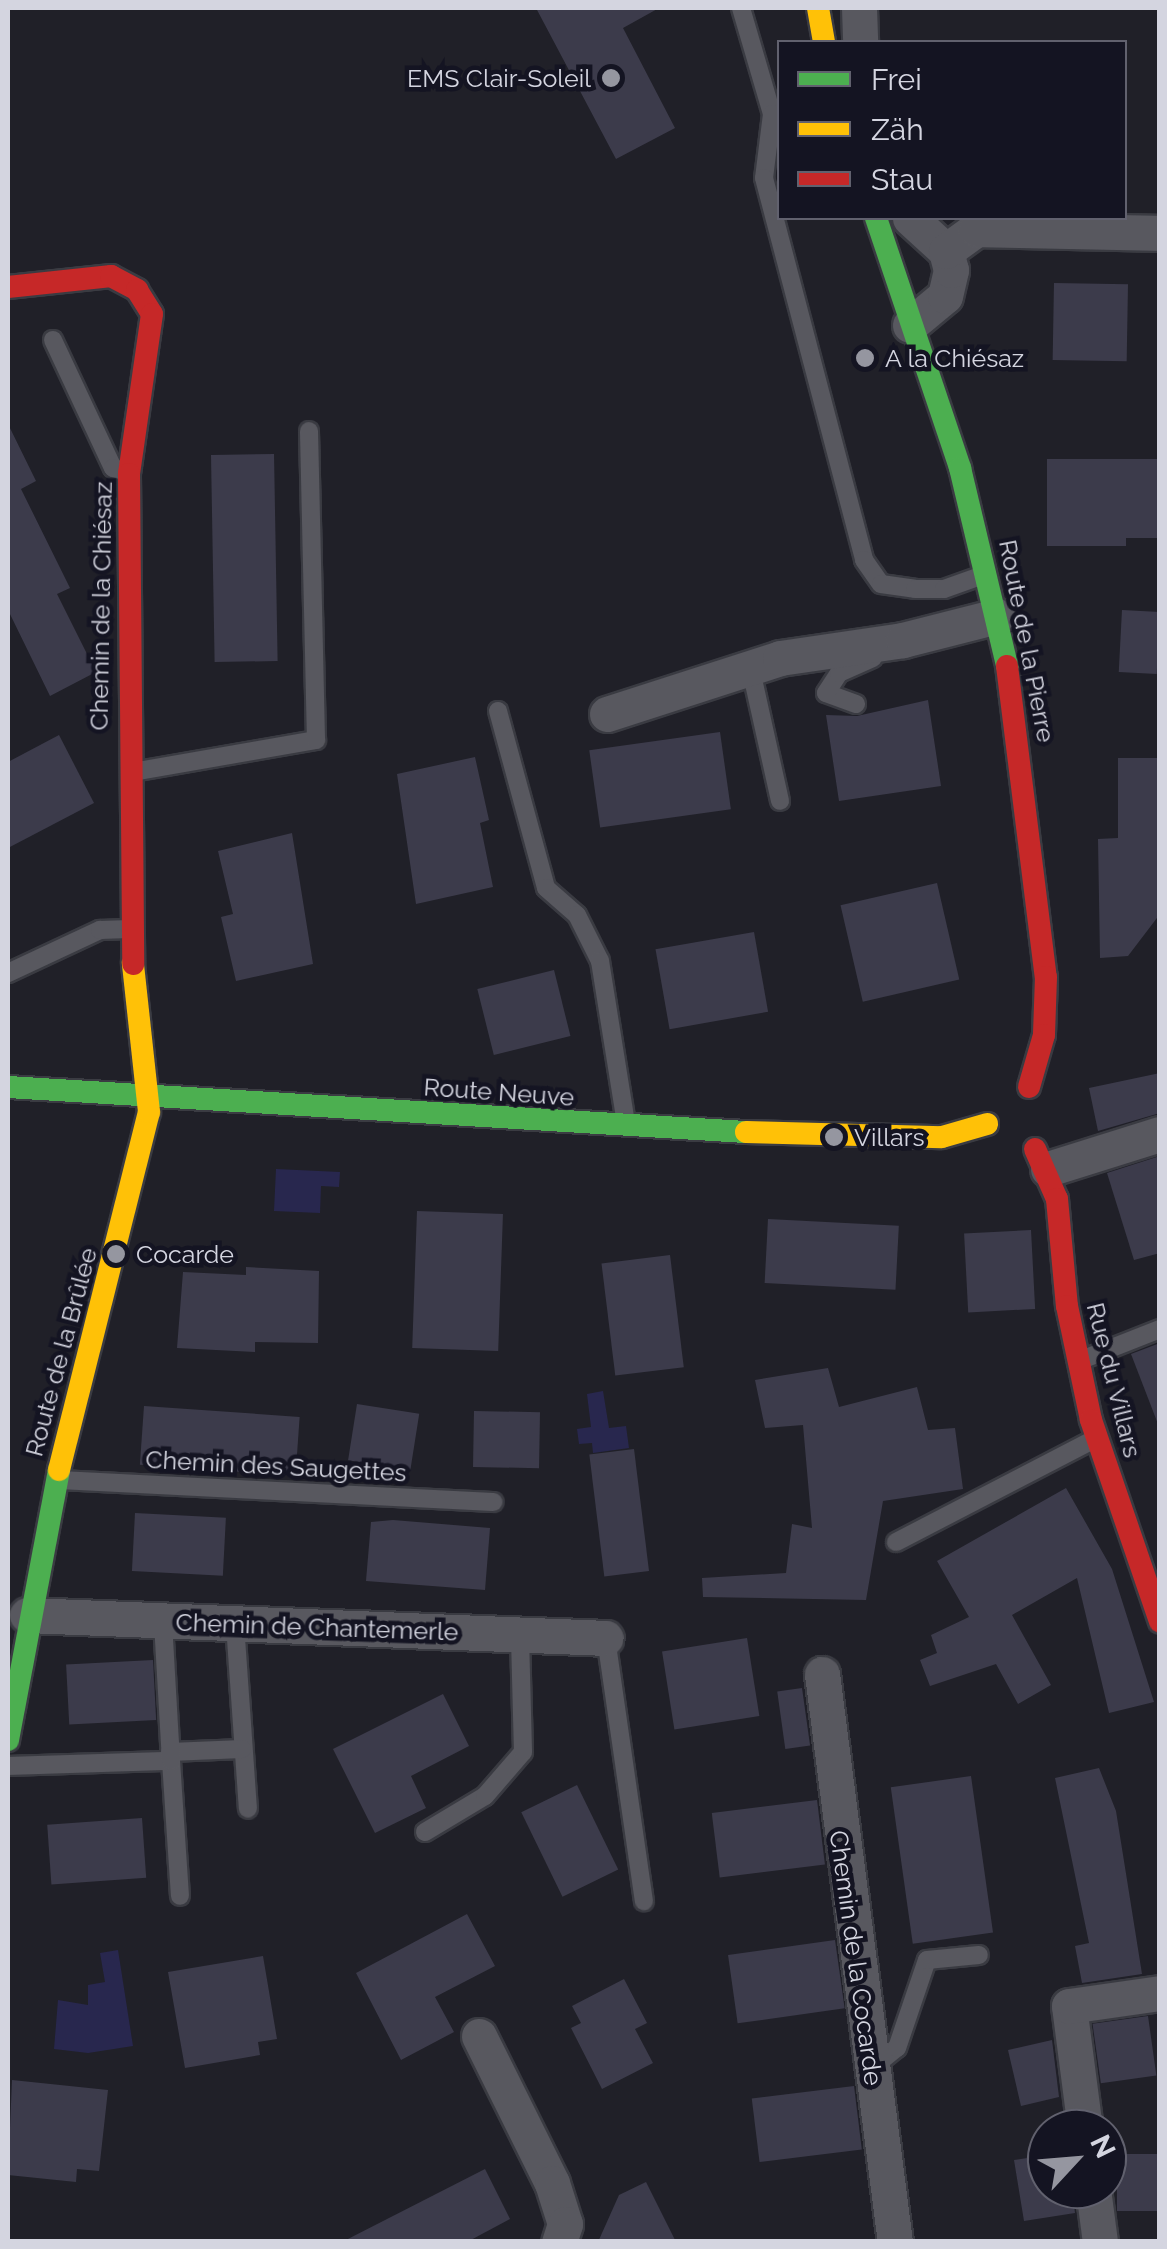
<!DOCTYPE html>
<meta charset="utf-8">
<style>
body{margin:0}
#map{position:relative;width:1167px;height:2249px;overflow:hidden;background:#202028;font-family:Raleway,sans-serif}
div>[style]{position:absolute}
.green>*{inset:0;background:#28274e}
.building>*{inset:0;background:#3c3b4b;transform-origin:0 0}
.roads{filter:drop-shadow(2px 0 #3a3b42) drop-shadow(-2px 0 #3a3b42) drop-shadow(0 2px #3a3b42) drop-shadow(0 -2px #3a3b42)}
.lane>*{height:18px;margin:-9px;padding:0 9px;transform-origin:9px;border-radius:9px;background:#58585f}
.street>*{height:35px;margin:-17.5px;padding:0 17.5px;transform-origin:17.5px;border-radius:17.5px;background:#58585f}
.fast>*{height:22px;margin:-11px;padding:0 11px;transform-origin:11px;border-radius:11px;background:#4caf50}
.slow>*{height:22px;margin:-11px;padding:0 11px;transform-origin:11px;border-radius:11px;background:#ffc107}
.jam>*{height:22px;margin:-11px;padding:0 11px;transform-origin:11px;border-radius:11px;background:#c62828}
.dots>*{width:28px;height:28px;translate:-50% -50%;box-sizing:border-box;border:5px solid #141422;border-radius:50%}
span{translate:-50% -50%;white-space:nowrap;text-align:center;line-height:1.15;-webkit-text-stroke:9px #141422;paint-order:stroke}
.poi-label{font-size:25px;color:#d4d5e0}
.right{translate:-100% -50%;text-align:right}
.left{translate:0 -50%;text-align:left}
.street-label{font-size:25px;color:#d4d5e0}
.frame{position:absolute;inset:0;border:10px solid #d4d5e0;pointer-events:none}
.legend{position:absolute;left:777px;top:40px;width:350px;height:180px;box-sizing:border-box;background:#141422;border:2px solid #61616e;margin:0;padding:12px 18px;list-style:none;font-size:30px;color:#d4d5e0}
.legend li{display:flex;align-items:center;gap:20px;height:50px}
.legend b{width:50px;border:2px solid #61616e}
.north{position:absolute;left:1027px;top:2109px;width:100px;height:100px;box-sizing:border-box;background:#141422;border:2px solid #61616e;border-radius:50%;rotate:64deg;font-size:28px;font-weight:700;line-height:40px;text-align:center;color:#d4d5e0}
.north::after{content:'';display:block;margin:auto;width:35px;height:45px;background:#9596a0;clip-path:polygon(50% 0,100% 100%,50% 72%,0 100%)}
</style>
<div id="map">
<div class="green">
<div style="clip-path:polygon(276px 1169px,340px 1172px,339px 1187px,321px 1186px,320px 1213px,274px 1211px)"></div>
<div style="clip-path:polygon(603px 1391px,609px 1428px,626px 1426px,629px 1448px,593px 1453px,592px 1443px,579px 1444px,577px 1429px,591px 1427px,587px 1394px)"></div>
<div style="clip-path:polygon(118px 1950px,133px 2046px,88px 2053px,54px 2049px,58px 2000px,88px 2005px,88px 1985px,105px 1982px,100px 1953px)"></div>
</div>
<div class="building">
<div style="clip-path:polygon(536px 8px,659px 8px,623px 28px,675px 128px,616px 159px)"></div>
<div style="left:1054px;top:283px;width:74px;height:77px;rotate:1deg"></div>
<div style="clip-path:polygon(8px 424px,36px 481px,21px 489px,70px 588px,57px 594px,96px 672px,50px 696px,8px 610px)"></div>
<div style="left:274px;top:454px;width:207px;height:63px;rotate:89deg"></div>
<div style="clip-path:polygon(1047px 459px,1160px 459px,1160px 538px,1126px 538px,1126px 546px,1047px 546px)"></div>
<div style="left:1122px;top:610px;width:38px;height:62px;rotate:3deg"></div>
<div style="clip-path:polygon(928px 700px,941px 786px,839px 801px,826px 715px,857px 716px)"></div>
<div style="left:720px;top:732px;width:78px;height:132px;rotate:82deg"></div>
<div style="clip-path:polygon(59px 735px,94px 803px,8px 848px,8px 762px)"></div>
<div style="clip-path:polygon(475px 757px,489px 820px,480px 823px,493px 887px,416px 904px,397px 774px)"></div>
<div style="clip-path:polygon(1118px 758px,1160px 758px,1160px 914px,1128px 956px,1100px 958px,1098px 839px,1118px 838px)"></div>
<div style="clip-path:polygon(292px 833px,313px 964px,236px 981px,221px 917px,233px 914px,218px 851px)"></div>
<div style="left:937px;top:883px;width:99px;height:99px;rotate:77deg"></div>
<div style="left:754px;top:932px;width:81px;height:100px;rotate:80deg"></div>
<div style="left:554px;top:970px;width:68px;height:79px;rotate:76deg"></div>
<div style="clip-path:polygon(1160px 1073px,1160px 1113px,1098px 1131px,1089px 1088px)"></div>
<div style="clip-path:polygon(1160px 1156px,1160px 1253px,1134px 1260px,1107px 1173px)"></div>
<div style="left:417px;top:1211px;width:86px;height:137px;rotate:2deg"></div>
<div style="left:768px;top:1219px;width:131px;height:64px;rotate:3deg"></div>
<div style="left:1031px;top:1230px;width:79px;height:67px;rotate:87deg"></div>
<div style="left:670px;top:1255px;width:113px;height:69px;rotate:83deg"></div>
<div style="clip-path:polygon(246px 1267px,319px 1271px,318px 1343px,255px 1342px,255px 1352px,177px 1348px,183px 1272px,246px 1275px)"></div>
<div style="clip-path:polygon(1160px 1343px,1160px 1423px,1158px 1424px,1131px 1354px)"></div>
<div style="clip-path:polygon(828px 1368px,839px 1407px,917px 1387px,928px 1430px,955px 1428px,963px 1489px,883px 1501px,866px 1600px,703px 1597px,702px 1578px,786px 1573px,792px 1524px,812px 1528px,803px 1425px,765px 1428px,755px 1380px)"></div>
<div style="left:357px;top:1404px;width:63px;height:57px;rotate:9deg"></div>
<div style="left:144px;top:1406px;width:156px;height:59px;rotate:4deg"></div>
<div style="left:474px;top:1411px;width:66px;height:56px;rotate:1deg"></div>
<div style="left:634px;top:1449px;width:123px;height:45px;rotate:83deg"></div>
<div style="clip-path:polygon(1066px 1488px,1112px 1569px,1154px 1702px,1109px 1713px,1077px 1578px,1012px 1615px,1051px 1685px,1018px 1704px,996px 1664px,930px 1686px,920px 1660px,937px 1653px,931px 1635px,969px 1617px,937px 1561px)"></div>
<div style="left:135px;top:1513px;width:91px;height:58px;rotate:3deg"></div>
<div style="clip-path:polygon(393px 1520px,490px 1528px,485px 1590px,366px 1581px,371px 1522px)"></div>
<div style="left:747px;top:1638px;width:79px;height:86px;rotate:81deg"></div>
<div style="left:153px;top:1660px;width:60px;height:87px;rotate:87deg"></div>
<div style="left:802px;top:1688px;width:58px;height:25px;rotate:82deg"></div>
<div style="clip-path:polygon(443px 1694px,469px 1746px,411px 1776px,426px 1808px,375px 1833px,333px 1749px)"></div>
<div style="clip-path:polygon(1099px 1768px,1116px 1811px,1142px 1974px,1082px 1983px,1075px 1946px,1089px 1943px,1055px 1778px)"></div>
<div style="left:971px;top:1776px;width:158px;height:81px;rotate:82deg"></div>
<div style="left:577px;top:1785px;width:94px;height:62px;rotate:64deg"></div>
<div style="left:817px;top:1800px;width:65px;height:106px;rotate:83deg"></div>
<div style="left:142px;top:1818px;width:60px;height:95px;rotate:86deg"></div>
<div style="clip-path:polygon(467px 1914px,495px 1966px,435px 1997px,454px 2032px,401px 2060px,356px 1973px)"></div>
<div style="left:835px;top:1940px;width:69px;height:108px;rotate:82deg"></div>
<div style="clip-path:polygon(263px 1956px,277px 2039px,258px 2042px,260px 2055px,185px 2068px,168px 1972px)"></div>
<div style="clip-path:polygon(624px 1979px,647px 2023px,635px 2029px,653px 2063px,602px 2089px,571px 2028px,581px 2023px,572px 2006px)"></div>
<div style="left:1148px;top:2016px;width:60px;height:56px;rotate:82deg"></div>
<div style="clip-path:polygon(1052px 2040px,1059px 2097px,1021px 2106px,1008px 2050px)"></div>
<div style="clip-path:polygon(12px 2080px,108px 2090px,99px 2171px,77px 2169px,76px 2182px,8px 2175px)"></div>
<div style="left:854px;top:2086px;width:64px;height:103px;rotate:83deg"></div>
<div style="left:1160px;top:2154px;width:57px;height:43px;rotate:90deg"></div>
<div style="clip-path:polygon(1047px 2155px,1047px 2189px,1072px 2189px,1075px 2213px,1024px 2221px,1014px 2160px)"></div>
<div style="clip-path:polygon(485px 2169px,510px 2219px,467px 2242px,342px 2242px)"></div>
<div style="clip-path:polygon(646px 2182px,676px 2242px,598px 2242px,619px 2195px)"></div>
</div>
<div class="roads">
<div class="lane">
<div style="left:741px;top:8px;width:110px;rotate:73.7deg"></div>
<div style="left:772px;top:114px;width:64px;rotate:97.1deg"></div>
<div style="left:764px;top:178px;width:395px;rotate:75.3deg"></div>
<div style="left:864px;top:560px;width:29px;rotate:55deg"></div>
<div style="left:881px;top:584px;width:34px;rotate:8deg"></div>
<div style="left:915px;top:589px;width:29px"></div>
<div style="left:944px;top:589px;width:41px;rotate:-19.7deg"></div>
<div style="left:53px;top:340px;width:141px;rotate:64.9deg"></div>
<div style="left:113px;top:468px;width:7px;rotate:16deg"></div>
<div style="left:751px;top:670px;width:134px;rotate:77.5deg"></div>
<div style="left:856px;top:704px;width:32px;rotate:-160deg"></div>
<div style="left:826px;top:693px;width:24px;rotate:-57deg"></div>
<div style="left:839px;top:673px;width:37px;rotate:-24deg"></div>
<div style="left:498px;top:711px;width:183px;rotate:74.8deg"></div>
<div style="left:546px;top:888px;width:41px;rotate:41.1deg"></div>
<div style="left:577px;top:915px;width:51px;rotate:63.4deg"></div>
<div style="left:600px;top:961px;width:164px;rotate:80.9deg"></div>
<div style="left:132px;top:772px;width:187px;rotate:-9.9deg"></div>
<div style="left:316px;top:740px;width:309px;rotate:-91.3deg"></div>
<div style="left:8px;top:973px;width:102px;rotate:-25.1deg"></div>
<div style="left:100px;top:930px;width:29px;rotate:-2deg"></div>
<div style="left:1081px;top:1360px;width:85px;rotate:-21.4deg"></div>
<div style="left:59px;top:1480px;width:435px;rotate:2.9deg"></div>
<div style="left:896px;top:1542px;width:224px;rotate:-27.4deg"></div>
<div style="left:235px;top:1624px;width:185px;rotate:86deg"></div>
<div style="left:606px;top:1638px;width:266px;rotate:81.8deg"></div>
<div style="left:170px;top:1752px;width:72px;rotate:-2.4deg"></div>
<div style="left:171px;top:1761px;width:135px;rotate:86.2deg"></div>
<div style="left:8px;top:1766px;width:163px;rotate:-1.8deg"></div>
<div style="left:171px;top:1761px;width:140px;rotate:-93.3deg"></div>
<div style="left:425px;top:1832px;width:70px;rotate:-31deg"></div>
<div style="left:485px;top:1796px;width:58px;rotate:-49.2deg"></div>
<div style="left:523px;top:1752px;width:117px;rotate:-91.5deg"></div>
<div style="left:872px;top:2068px;width:32px;rotate:-39deg"></div>
<div style="left:897px;top:2048px;width:93px;rotate:-71.2deg"></div>
<div style="left:927px;top:1960px;width:52px;rotate:-5.5deg"></div>
</div>
<div class="street">
<div style="left:859px;top:8px;width:34px;rotate:88deg"></div>
<div style="left:910px;top:218px;width:49px;rotate:42.5deg"></div>
<div style="left:910px;top:325px;width:45px;rotate:-39.6deg"></div>
<div style="left:945px;top:296px;width:27px;rotate:-77deg"></div>
<div style="left:951px;top:270px;width:20px;rotate:-105deg"></div>
<div style="left:946px;top:251px;width:37px;rotate:-36deg"></div>
<div style="left:976px;top:229px;width:184px;rotate:1.2deg"></div>
<div style="left:607px;top:714px;width:182px;rotate:-17.9deg"></div>
<div style="left:780px;top:658px;width:124px;rotate:-8.3deg"></div>
<div style="left:903px;top:640px;width:97px;rotate:-14.3deg"></div>
<div style="left:1048px;top:1169px;width:117px;rotate:-17.4deg"></div>
<div style="left:27px;top:1615px;width:579px;rotate:2.27deg"></div>
<div style="left:822px;top:1674px;width:573px;rotate:82.68deg"></div>
<div style="left:479px;top:2036px;width:164px;rotate:63.6deg"></div>
<div style="left:552px;top:2183px;width:43px;rotate:72.4deg"></div>
<div style="left:565px;top:2224px;width:19px;rotate:108deg"></div>
<div style="left:1085px;top:2129px;width:124px;rotate:-97.4deg"></div>
<div style="left:1069px;top:2006px;width:92px;rotate:-8.1deg"></div>
<div style="left:1093px;top:2189px;width:53px;rotate:82.5deg"></div>
</div>
<div class="fast">
<div style="left:876px;top:218px;width:264px;rotate:71.4deg"></div>
<div style="left:960px;top:468px;width:204px;rotate:76.6deg"></div>
<div style="left:8px;top:1087px;width:739px;rotate:3.49deg"></div>
<div style="left:8px;top:1740px;width:275px;rotate:-79.3deg"></div>
</div>
<div class="slow">
<div style="left:818px;top:8px;width:35px;rotate:80deg"></div>
<div style="left:746px;top:1132px;width:196px;rotate:1.5deg"></div>
<div style="left:942px;top:1137px;width:47px;rotate:-16.1deg"></div>
<div style="left:59px;top:1470px;width:369px;rotate:-75.9deg"></div>
<div style="left:149px;top:1112px;width:149px;rotate:-96.2deg"></div>
</div>
<div class="jam">
<div style="left:8px;top:287px;width:104px;rotate:-6.1deg"></div>
<div style="left:111px;top:276px;width:30px;rotate:28deg"></div>
<div style="left:137px;top:290px;width:28px;rotate:58deg"></div>
<div style="left:152px;top:314px;width:162px;rotate:98.2deg"></div>
<div style="left:129px;top:474px;width:490px;rotate:89.5deg"></div>
<div style="left:1007px;top:666px;width:313px;rotate:82.9deg"></div>
<div style="left:1046px;top:977px;width:58px;rotate:92deg"></div>
<div style="left:1044px;top:1035px;width:54px;rotate:106.1deg"></div>
<div style="left:1035px;top:1149px;width:55px;rotate:66.3deg"></div>
<div style="left:1057px;top:1199px;width:107px;rotate:84.7deg"></div>
<div style="left:1067px;top:1306px;width:116px;rotate:78.1deg"></div>
<div style="left:1091px;top:1420px;width:213px;rotate:71.1deg"></div>
</div>
</div>
<div class="dots">
<div style="left:611px;top:78px;background:#9596a0"></div>
<div style="left:865px;top:358px;background:#9596a0"></div>
<div style="left:834px;top:1137px;background:#9596a0"></div>
<div style="left:116px;top:1254px;background:#9596a0"></div>
</div>
<div class="poi-label">
<span class="right" style="left:591px;top:78px">EMS Clair-Soleil</span>
<span class="left" style="left:885px;top:358px">A la Chiésaz</span>
<span class="left" style="left:854px;top:1137px">Villars</span>
<span class="left" style="left:136px;top:1254px">Cocarde</span>
</div>
<div class="street-label">
<span style="left:101px;top:606px;rotate:-89deg">Chemin de la Chiésaz</span>
<span style="left:1027px;top:641px;rotate:79deg">Route de la Pierre</span>
<span style="left:499px;top:1092px;rotate:4deg">Route Neuve</span>
<span style="left:61px;top:1352px;rotate:-75deg">Route de la Brûlée</span>
<span style="left:1114px;top:1380px;rotate:76deg">Rue du Villars</span>
<span style="left:276px;top:1466px;rotate:3deg">Chemin des Saugettes</span>
<span style="left:317px;top:1627px;rotate:2deg">Chemin de Chantemerle</span>
<span style="left:856px;top:1958px;rotate:82deg">Chemin de la Cocarde</span>
</div>
<div class="frame"></div>
<ul class="legend">
<li><b style="height:12px;background:#4caf50"></b>Frei</li>
<li><b style="height:12px;background:#ffc107"></b>Zäh</li>
<li><b style="height:12px;background:#c62828"></b>Stau</li>
</ul>
<div class="north">N</div>
</div>
